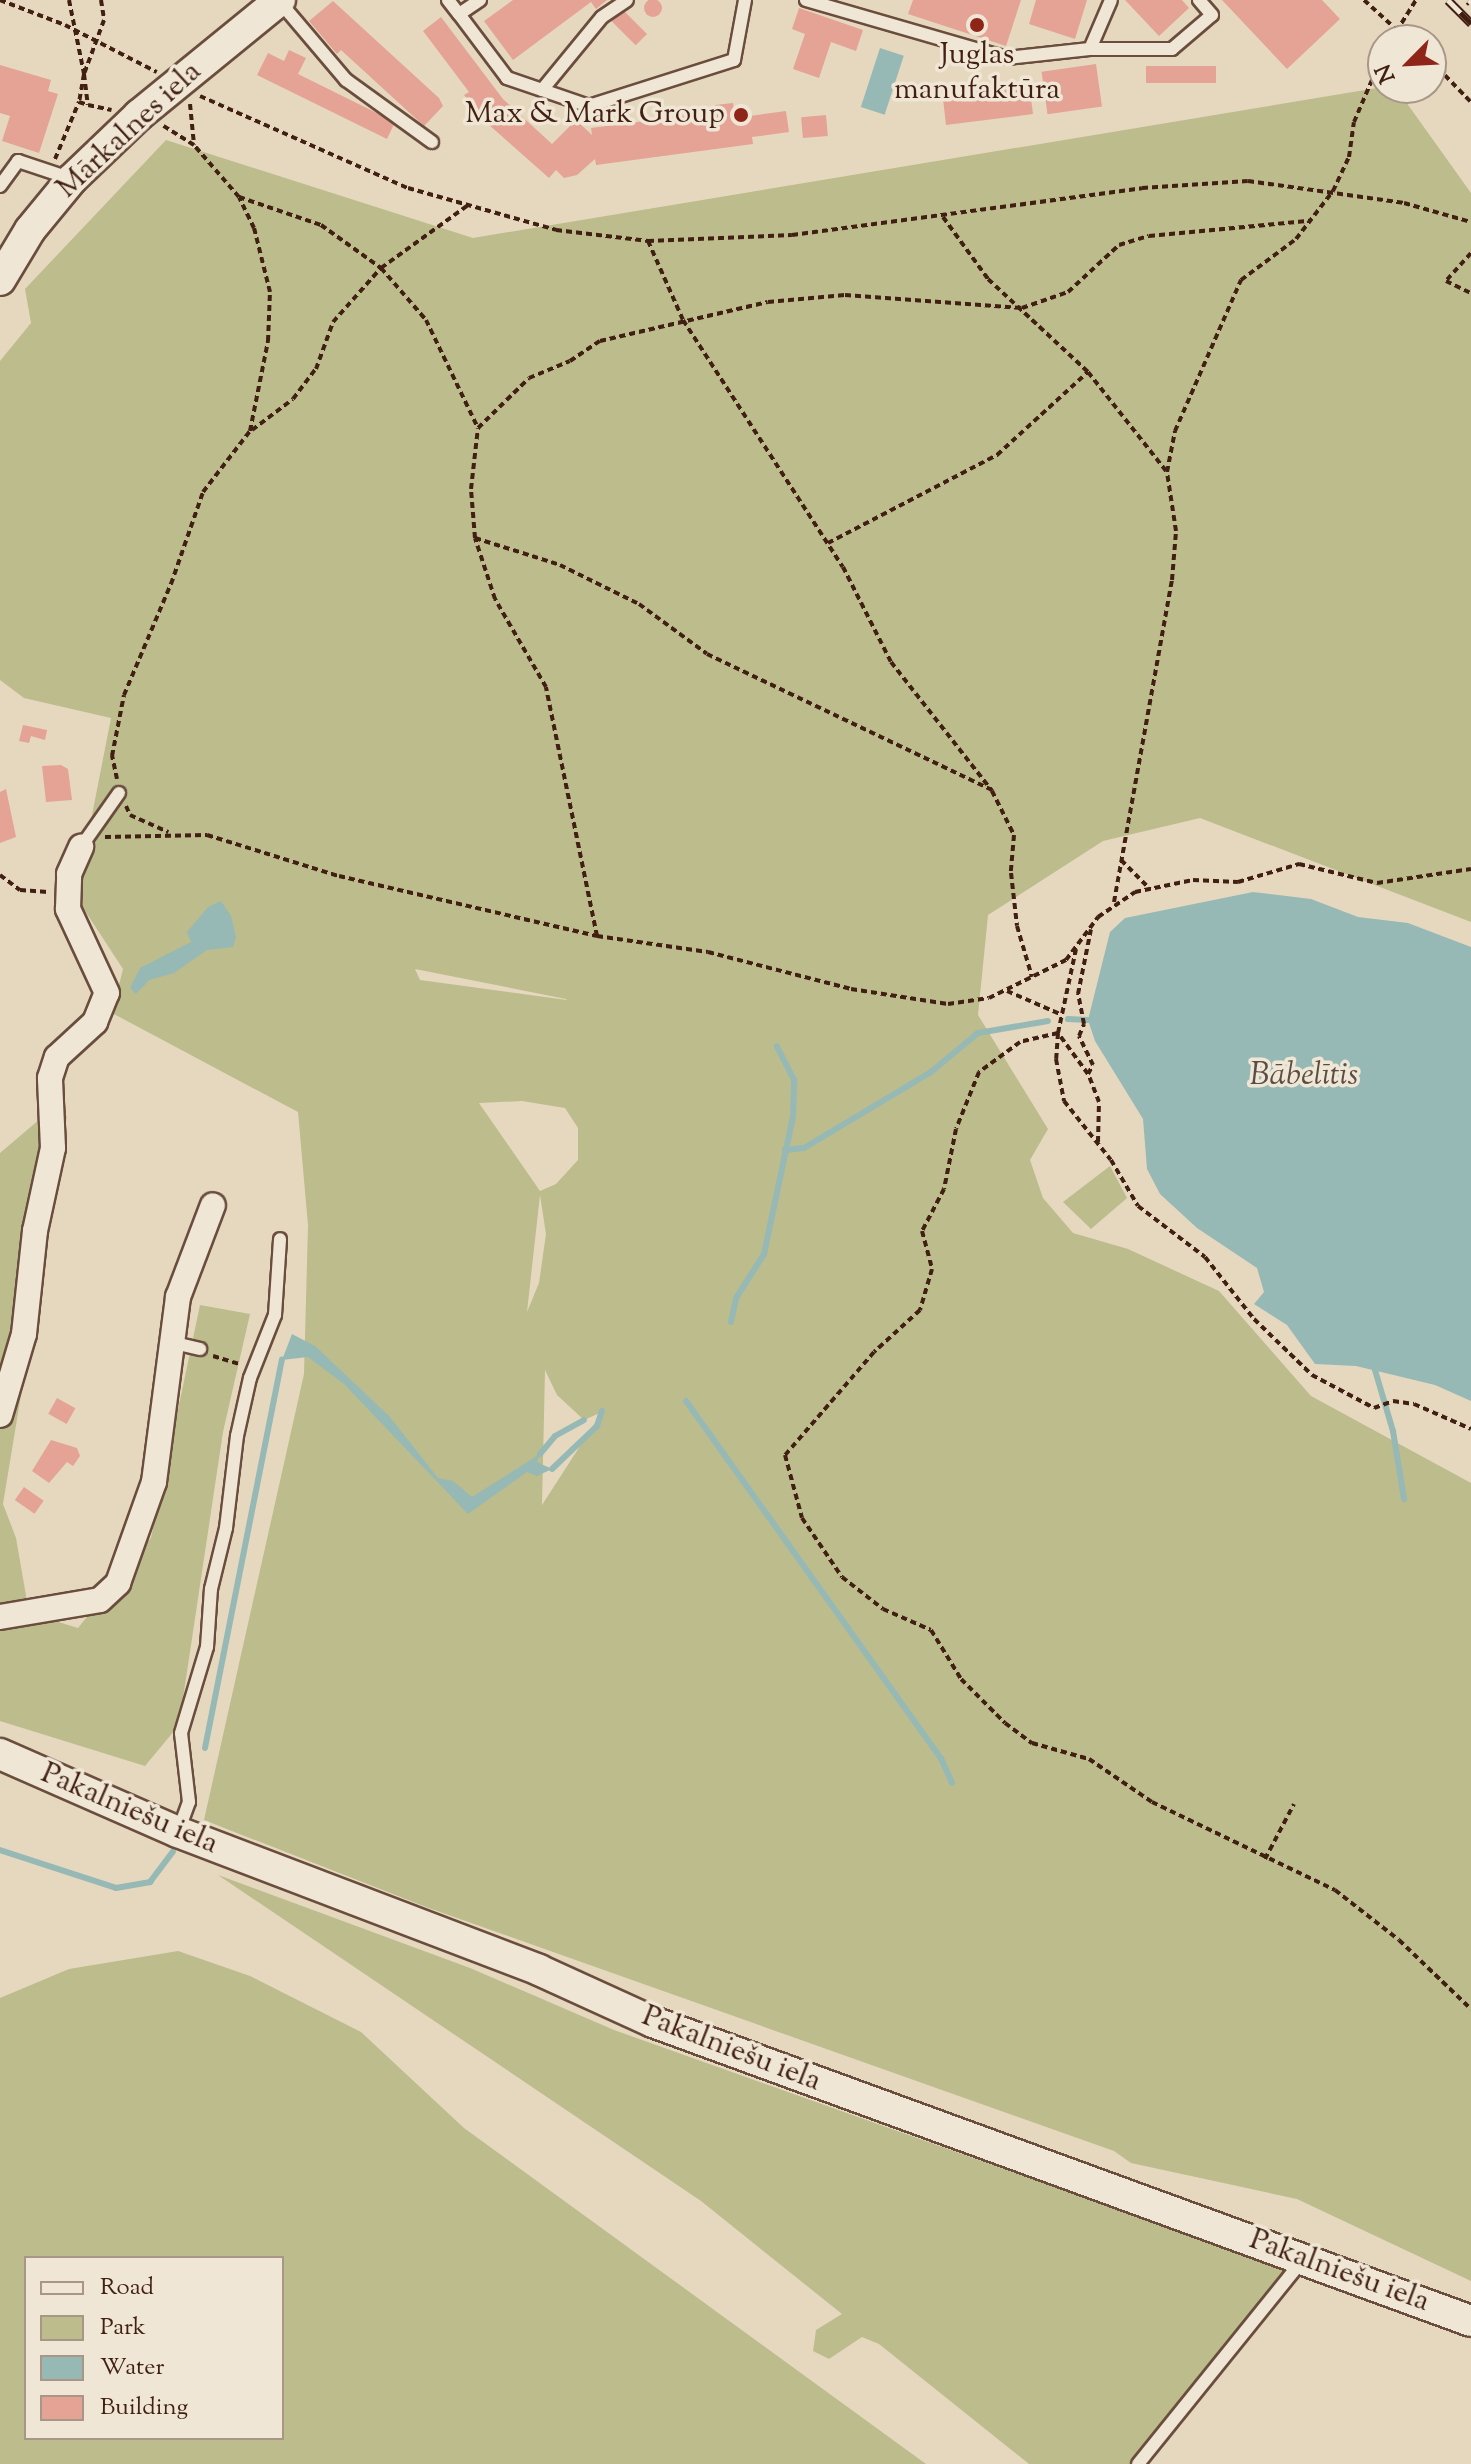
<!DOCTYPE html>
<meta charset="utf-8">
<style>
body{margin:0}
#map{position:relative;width:1471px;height:2464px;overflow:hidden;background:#e6d8be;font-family:"Sorts Mill Goudy",serif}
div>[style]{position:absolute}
.green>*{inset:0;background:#bcbc8c}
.water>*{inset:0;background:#96b9b5;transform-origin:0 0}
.stream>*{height:6px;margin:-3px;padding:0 3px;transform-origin:3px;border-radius:3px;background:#96b9b5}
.building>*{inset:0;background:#e4a394;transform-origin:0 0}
.round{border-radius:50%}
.path>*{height:4px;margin-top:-2px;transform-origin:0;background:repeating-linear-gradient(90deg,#411f12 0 6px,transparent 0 10px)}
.roads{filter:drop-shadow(2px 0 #6a4d3d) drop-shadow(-2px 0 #6a4d3d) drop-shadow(0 2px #6a4d3d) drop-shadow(0 -2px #6a4d3d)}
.service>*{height:12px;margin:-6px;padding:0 6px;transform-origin:6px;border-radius:6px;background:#efe6d5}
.minor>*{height:24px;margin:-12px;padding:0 12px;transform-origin:12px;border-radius:12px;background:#efe6d5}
.tertiary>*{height:30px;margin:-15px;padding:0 15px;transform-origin:15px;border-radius:15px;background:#efe6d5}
.rail>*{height:9px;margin-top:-4.5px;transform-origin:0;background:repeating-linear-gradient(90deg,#efe6d5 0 18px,#411f12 0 36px);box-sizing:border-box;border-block:2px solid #411f12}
.dots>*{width:22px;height:22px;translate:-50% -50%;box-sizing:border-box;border:4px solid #efe6d5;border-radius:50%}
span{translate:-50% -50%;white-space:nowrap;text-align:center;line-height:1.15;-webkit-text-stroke:7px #efe6d5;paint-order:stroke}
.poi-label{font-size:30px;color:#411f12}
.right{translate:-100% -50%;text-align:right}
.street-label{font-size:30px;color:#411f12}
.water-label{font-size:32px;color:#5a4d43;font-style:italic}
.legend{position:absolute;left:24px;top:2256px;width:260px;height:184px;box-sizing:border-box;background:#efe6d5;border:2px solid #a99687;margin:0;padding:10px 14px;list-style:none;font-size:24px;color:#411f12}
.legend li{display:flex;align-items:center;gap:16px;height:40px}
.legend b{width:40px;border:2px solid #a99687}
.north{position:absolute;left:1367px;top:24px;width:80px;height:80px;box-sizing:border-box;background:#efe6d5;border:2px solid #a99687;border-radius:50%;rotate:246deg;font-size:22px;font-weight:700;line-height:32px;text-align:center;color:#411f12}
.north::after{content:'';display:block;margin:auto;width:28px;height:36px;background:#8f2418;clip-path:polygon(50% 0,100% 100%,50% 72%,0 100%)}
</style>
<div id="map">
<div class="green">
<div style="clip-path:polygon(evenodd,1383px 87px,1396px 88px,1471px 193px,1471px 922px,1200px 818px,1103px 841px,988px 915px,978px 1015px,1048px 1129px,1030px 1160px,1043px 1198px,1073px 1233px,1128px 1249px,1219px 1291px,1311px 1396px,1471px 1483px,1471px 2281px,1297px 2199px,1131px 2163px,1114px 2151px,426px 1907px,204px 1820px,304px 1374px,308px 1225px,298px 1112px,112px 1013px,123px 969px,76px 897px,111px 718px,24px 698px,0 680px,0 361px,31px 323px,25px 289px,166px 140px,473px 238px,1383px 87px,415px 969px,566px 999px,567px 1000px,420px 980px,415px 969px,1383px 87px,522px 1101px,565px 1108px,578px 1128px,578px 1160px,556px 1184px,540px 1191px,479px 1103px,522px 1101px,1383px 87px,540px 1195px,546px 1234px,539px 1283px,527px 1312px,540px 1195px,1383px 87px,545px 1370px,557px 1395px,584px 1420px,602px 1412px,542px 1505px,545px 1370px)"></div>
<div style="clip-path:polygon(67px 1116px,3px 1504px,16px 1538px,29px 1613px,78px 1628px,151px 1538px,200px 1305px,250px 1314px,223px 1432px,179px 1725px,145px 1766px,0 1721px,0 1153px,40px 1119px)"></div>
<div style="clip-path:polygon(1110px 1166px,1127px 1198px,1091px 1229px,1063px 1202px)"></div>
<div style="clip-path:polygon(218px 1875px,470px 1968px,614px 2030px,1285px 2269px,1137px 2464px,1029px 2464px,879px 2344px,862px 2337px,829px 2359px,813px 2351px,816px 2330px,842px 2314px,701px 2201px)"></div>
<div style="clip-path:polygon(evenodd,178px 1951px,250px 1976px,361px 2032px,464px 2128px,926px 2464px,0 2464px,0 1998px,69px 1969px,178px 1951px,26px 2258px,282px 2258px,282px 2438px,26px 2438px,26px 2258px)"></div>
</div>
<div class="water">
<div style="left:880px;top:48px;width:25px;height:62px;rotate:18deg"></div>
<div style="clip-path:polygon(1253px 892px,1311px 899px,1358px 917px,1408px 923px,1471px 947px,1471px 1401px,1435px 1385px,1356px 1366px,1315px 1364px,1287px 1325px,1254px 1304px,1264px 1292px,1257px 1268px,1197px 1228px,1160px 1194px,1147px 1169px,1143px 1119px,1095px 1041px,1088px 1020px,1110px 932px,1125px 918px)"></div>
<div style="clip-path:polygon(221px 901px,231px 916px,236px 937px,233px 947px,207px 950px,174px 973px,149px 980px,136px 994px,130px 988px,140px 968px,191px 942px,187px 932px,208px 907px)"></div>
<div style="clip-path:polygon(292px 1334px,315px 1346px,389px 1416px,438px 1478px,453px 1481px,472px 1497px,540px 1454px,537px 1462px,552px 1469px,537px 1476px,527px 1472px,468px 1514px,344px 1384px,308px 1357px,282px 1360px)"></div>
</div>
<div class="stream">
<div style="left:1068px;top:1019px;width:20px;rotate:3deg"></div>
<div style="left:785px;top:1150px;width:19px;rotate:-6deg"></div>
<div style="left:804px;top:1148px;width:148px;rotate:-30.9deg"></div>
<div style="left:931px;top:1072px;width:61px;rotate:-39.7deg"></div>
<div style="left:978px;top:1033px;width:71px;rotate:-9.7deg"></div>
<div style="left:731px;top:1322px;width:25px;rotate:-78deg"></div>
<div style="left:736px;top:1298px;width:52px;rotate:-57.5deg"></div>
<div style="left:764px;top:1254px;width:141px;rotate:-78.1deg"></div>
<div style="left:793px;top:1116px;width:36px;rotate:-88deg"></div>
<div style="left:794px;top:1080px;width:38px;rotate:-117deg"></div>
<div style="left:1375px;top:1370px;width:64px;rotate:73.6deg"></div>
<div style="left:1393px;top:1431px;width:69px;rotate:80.8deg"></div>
<div style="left:686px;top:1401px;width:439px;rotate:54.5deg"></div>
<div style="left:941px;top:1758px;width:27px;rotate:66deg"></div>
<div style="left:540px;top:1454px;width:23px;rotate:-50deg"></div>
<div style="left:555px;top:1436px;width:33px;rotate:-29deg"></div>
<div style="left:552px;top:1469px;width:62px;rotate:-43.7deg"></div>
<div style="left:597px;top:1426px;width:16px;rotate:-72deg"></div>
<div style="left:205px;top:1748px;width:396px;rotate:-78.8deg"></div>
<div style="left:0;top:1850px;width:122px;rotate:18.1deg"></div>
<div style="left:116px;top:1888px;width:35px;rotate:-10deg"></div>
<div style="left:150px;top:1882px;width:38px;rotate:-53deg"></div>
</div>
<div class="building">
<div class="round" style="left:644px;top:-1px;width:18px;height:18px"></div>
<div style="clip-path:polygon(513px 0,607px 0,596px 9px,591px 2px,513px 60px,484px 21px)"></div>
<div style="clip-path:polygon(913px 0,1021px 0,1006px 46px,908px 14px)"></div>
<div style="clip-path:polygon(1036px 0,1087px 0,1075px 39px,1029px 24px)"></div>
<div style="clip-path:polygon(1125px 0,1182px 0,1189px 8px,1159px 36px)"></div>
<div style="clip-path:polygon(1222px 0,1322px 0,1340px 19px,1287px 69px)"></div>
<div style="clip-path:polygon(333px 1px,439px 98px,443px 106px,424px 126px,341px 50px,337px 54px,309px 21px)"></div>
<div style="clip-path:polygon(799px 8px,863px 30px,856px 51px,831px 42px,819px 78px,793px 69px,805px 34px,792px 29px)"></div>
<div style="left:623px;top:10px;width:34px;height:16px;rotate:45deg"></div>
<div style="clip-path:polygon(441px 17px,503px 99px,552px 144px,576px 120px,592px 135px,591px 128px,715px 112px,715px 105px,733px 103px,734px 109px,749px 107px,750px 116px,786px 111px,789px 132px,752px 137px,753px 144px,596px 165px,595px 159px,577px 175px,564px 178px,556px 170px,549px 178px,480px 117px,464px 95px,469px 92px,423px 31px)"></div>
<div style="clip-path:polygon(289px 50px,306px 58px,298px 74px,395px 122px,387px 139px,257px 75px,268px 53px,284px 61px)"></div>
<div style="left:1096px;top:64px;width:43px;height:55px;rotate:82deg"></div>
<div style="clip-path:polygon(0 65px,51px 80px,48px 91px,58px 94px,39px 153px,2px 141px,10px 116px,0 113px)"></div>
<div style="left:1216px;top:66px;width:17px;height:70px;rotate:90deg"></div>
<div style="clip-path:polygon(1004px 82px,1029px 83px,1033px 114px,946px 125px,942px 90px)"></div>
<div style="left:826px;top:115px;width:21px;height:25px;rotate:85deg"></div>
<div style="clip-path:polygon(23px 725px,47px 730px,45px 740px,31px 736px,29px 743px,19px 741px)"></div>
<div style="clip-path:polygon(61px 765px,68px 769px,72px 800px,46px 802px,42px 766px)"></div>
<div style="clip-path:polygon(6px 789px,16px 837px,0 843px,0 792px)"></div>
<div style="left:57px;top:1398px;width:21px;height:18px;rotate:29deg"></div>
<div style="clip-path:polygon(51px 1440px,77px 1448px,80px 1456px,73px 1466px,67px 1462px,49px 1483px,32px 1471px)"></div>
<div style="left:24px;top:1487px;width:24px;height:16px;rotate:35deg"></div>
</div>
<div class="path">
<div style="left:0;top:0;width:70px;rotate:21deg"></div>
<div style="left:65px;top:25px;width:103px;rotate:27.1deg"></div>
<div style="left:69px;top:0;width:76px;rotate:78.5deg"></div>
<div style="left:84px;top:74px;width:28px;rotate:100deg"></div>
<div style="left:79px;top:102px;width:9px;rotate:18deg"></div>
<div style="left:101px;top:0;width:20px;rotate:81deg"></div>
<div style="left:104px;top:20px;width:58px;rotate:110.3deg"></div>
<div style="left:84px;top:74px;width:31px;rotate:83deg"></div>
<div style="left:88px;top:105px;width:24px;rotate:12deg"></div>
<div style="left:1364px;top:0;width:59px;rotate:42.3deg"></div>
<div style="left:1391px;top:40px;width:47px;rotate:-58deg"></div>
<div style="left:1431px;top:61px;width:57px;rotate:45.7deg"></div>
<div style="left:200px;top:96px;width:227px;rotate:23.9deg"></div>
<div style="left:408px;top:188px;width:154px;rotate:15.8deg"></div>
<div style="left:556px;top:230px;width:93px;rotate:6.8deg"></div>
<div style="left:648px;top:241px;width:144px;rotate:-2.4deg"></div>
<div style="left:792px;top:235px;width:353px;rotate:-7.6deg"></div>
<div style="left:1142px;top:188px;width:106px;rotate:-3.8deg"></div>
<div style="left:1248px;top:181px;width:158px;rotate:8deg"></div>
<div style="left:1404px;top:203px;width:70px;rotate:15.8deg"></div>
<div style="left:190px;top:104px;width:41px;rotate:84.4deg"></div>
<div style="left:55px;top:159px;width:62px;rotate:-67.2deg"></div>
<div style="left:239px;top:197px;width:87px;rotate:18.9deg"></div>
<div style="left:321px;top:225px;width:74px;rotate:35.6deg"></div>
<div style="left:381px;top:268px;width:69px;rotate:49.1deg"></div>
<div style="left:426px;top:320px;width:120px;rotate:64.3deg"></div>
<div style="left:943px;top:217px;width:77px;rotate:54deg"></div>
<div style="left:988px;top:279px;width:137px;rotate:42.9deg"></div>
<div style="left:1088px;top:372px;width:127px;rotate:51.7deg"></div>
<div style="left:648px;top:241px;width:86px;rotate:66.1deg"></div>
<div style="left:683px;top:320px;width:294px;rotate:57.1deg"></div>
<div style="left:843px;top:567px;width:106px;rotate:63.2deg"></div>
<div style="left:891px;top:662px;width:164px;rotate:51.9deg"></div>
<div style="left:992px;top:791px;width:49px;rotate:63.4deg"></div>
<div style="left:1014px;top:835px;width:38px;rotate:95deg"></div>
<div style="left:1011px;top:873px;width:53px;rotate:83.5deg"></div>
<div style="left:1017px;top:926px;width:53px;rotate:73.6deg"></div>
<div style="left:1471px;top:253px;width:38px;rotate:132deg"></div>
<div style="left:1446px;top:281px;width:28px;rotate:26deg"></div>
<div style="left:252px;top:430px;width:51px;rotate:-37.1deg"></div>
<div style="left:293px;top:399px;width:38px;rotate:-53deg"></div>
<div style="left:316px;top:369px;width:50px;rotate:-70.1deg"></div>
<div style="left:333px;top:322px;width:72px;rotate:-48.4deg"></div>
<div style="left:381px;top:268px;width:106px;rotate:-35.8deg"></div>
<div style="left:475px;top:538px;width:89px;rotate:17.6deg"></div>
<div style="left:560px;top:565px;width:88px;rotate:26.3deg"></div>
<div style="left:639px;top:604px;width:84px;rotate:36.3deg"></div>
<div style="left:707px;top:654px;width:314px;rotate:25.5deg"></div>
<div style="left:828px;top:543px;width:191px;rotate:-27.5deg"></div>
<div style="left:997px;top:455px;width:123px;rotate:-42.4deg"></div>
<div style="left:117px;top:779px;width:24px;rotate:-102deg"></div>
<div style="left:112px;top:756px;width:62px;rotate:-78.9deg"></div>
<div style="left:124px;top:695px;width:121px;rotate:-67.1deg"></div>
<div style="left:171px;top:584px;width:97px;rotate:-70.8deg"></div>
<div style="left:203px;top:492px;width:77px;rotate:-52.4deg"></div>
<div style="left:250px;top:431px;width:92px;rotate:-78.7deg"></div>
<div style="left:268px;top:341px;width:49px;rotate:-87.7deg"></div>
<div style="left:270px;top:292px;width:66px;rotate:-104deg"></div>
<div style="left:254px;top:228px;width:34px;rotate:-116deg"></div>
<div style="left:239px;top:197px;width:69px;rotate:-130.9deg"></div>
<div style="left:194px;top:145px;width:36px;rotate:-148deg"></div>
<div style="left:126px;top:806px;width:10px;rotate:66deg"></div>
<div style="left:130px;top:815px;width:42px;rotate:24.1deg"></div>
<div style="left:105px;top:837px;width:102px;rotate:-1.1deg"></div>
<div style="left:207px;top:835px;width:138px;rotate:17.3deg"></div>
<div style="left:339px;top:876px;width:265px;rotate:13.1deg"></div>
<div style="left:597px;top:936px;width:112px;rotate:8.2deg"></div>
<div style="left:708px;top:952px;width:148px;rotate:14.5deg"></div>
<div style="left:851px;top:989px;width:98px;rotate:8.8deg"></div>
<div style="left:948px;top:1004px;width:41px;rotate:-8.3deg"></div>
<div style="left:989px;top:998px;width:86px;rotate:-26.3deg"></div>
<div style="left:1066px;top:960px;width:54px;rotate:-53.3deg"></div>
<div style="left:1098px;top:917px;width:45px;rotate:-34deg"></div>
<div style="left:1135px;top:892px;width:59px;rotate:-11.7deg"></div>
<div style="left:1193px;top:880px;width:45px;rotate:2.5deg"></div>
<div style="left:1238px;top:882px;width:64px;rotate:-16.4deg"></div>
<div style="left:1299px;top:864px;width:80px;rotate:13.7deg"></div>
<div style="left:1377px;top:883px;width:95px;rotate:-8.5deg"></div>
<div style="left:1121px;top:860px;width:41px;rotate:45deg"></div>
<div style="left:0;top:875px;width:25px;rotate:37deg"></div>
<div style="left:20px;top:890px;width:28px;rotate:4deg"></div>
<div style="left:1114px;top:902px;width:327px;rotate:-79.8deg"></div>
<div style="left:1172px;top:580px;width:49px;rotate:-85.3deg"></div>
<div style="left:1176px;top:531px;width:60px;rotate:-98.7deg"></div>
<div style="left:1167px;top:472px;width:42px;rotate:-79deg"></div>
<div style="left:1175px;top:431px;width:165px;rotate:-66.4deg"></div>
<div style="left:1241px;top:280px;width:69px;rotate:-36.7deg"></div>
<div style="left:1296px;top:239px;width:61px;rotate:-52.4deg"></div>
<div style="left:1333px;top:191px;width:38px;rotate:-65deg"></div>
<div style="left:1349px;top:157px;width:35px;rotate:-82deg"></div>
<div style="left:1354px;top:122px;width:74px;rotate:-66.9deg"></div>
<div style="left:597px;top:936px;width:254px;rotate:-101.6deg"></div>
<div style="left:546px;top:687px;width:102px;rotate:-120.1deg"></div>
<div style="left:495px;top:599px;width:64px;rotate:-108.2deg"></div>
<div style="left:475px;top:538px;width:49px;rotate:-94.7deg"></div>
<div style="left:471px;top:489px;width:61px;rotate:-83.5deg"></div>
<div style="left:478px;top:428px;width:71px;rotate:-44.4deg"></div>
<div style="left:529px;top:378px;width:44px;rotate:-22.5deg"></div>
<div style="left:570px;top:361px;width:36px;rotate:-34deg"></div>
<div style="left:600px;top:341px;width:172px;rotate:-13.1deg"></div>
<div style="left:768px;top:302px;width:77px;rotate:-5.2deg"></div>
<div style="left:845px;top:295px;width:177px;rotate:4.2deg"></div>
<div style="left:1022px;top:308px;width:49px;rotate:-19.2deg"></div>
<div style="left:1068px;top:292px;width:69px;rotate:-42.7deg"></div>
<div style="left:1119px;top:245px;width:31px;rotate:-17deg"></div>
<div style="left:1149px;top:236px;width:161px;rotate:-5.4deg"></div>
<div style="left:1076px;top:949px;width:86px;rotate:102.1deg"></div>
<div style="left:1058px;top:1033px;width:26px;rotate:94deg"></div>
<div style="left:1056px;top:1059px;width:43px;rotate:79.2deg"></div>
<div style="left:1064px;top:1101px;width:75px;rotate:51.5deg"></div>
<div style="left:1111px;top:1160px;width:53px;rotate:59.6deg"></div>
<div style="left:1138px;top:1206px;width:84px;rotate:37.3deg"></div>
<div style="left:1205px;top:1257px;width:79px;rotate:51.7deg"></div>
<div style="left:1254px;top:1319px;width:81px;rotate:44deg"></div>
<div style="left:1312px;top:1375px;width:70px;rotate:28deg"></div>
<div style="left:1374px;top:1408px;width:20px;rotate:-20deg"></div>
<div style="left:1393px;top:1401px;width:21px;rotate:8deg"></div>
<div style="left:1414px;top:1404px;width:62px;rotate:23.7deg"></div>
<div style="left:1007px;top:991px;width:58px;rotate:23.5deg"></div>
<div style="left:1088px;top:1074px;width:10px;rotate:-61deg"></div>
<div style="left:1093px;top:1065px;width:32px;rotate:-116deg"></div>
<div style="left:1079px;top:1036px;width:13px;rotate:-67deg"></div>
<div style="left:1084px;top:1024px;width:31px;rotate:-101deg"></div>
<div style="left:1078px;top:994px;width:66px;rotate:-78.7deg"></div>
<div style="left:1098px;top:1142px;width:40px;rotate:-88.6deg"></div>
<div style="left:1099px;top:1102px;width:30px;rotate:-111deg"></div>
<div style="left:1088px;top:1074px;width:51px;rotate:-126.2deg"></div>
<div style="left:1058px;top:1033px;width:39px;rotate:167deg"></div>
<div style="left:1020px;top:1042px;width:51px;rotate:143.8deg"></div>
<div style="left:979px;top:1072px;width:61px;rotate:112deg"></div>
<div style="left:956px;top:1129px;width:61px;rotate:101.3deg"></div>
<div style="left:944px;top:1189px;width:47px;rotate:117.6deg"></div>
<div style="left:922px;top:1231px;width:39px;rotate:75deg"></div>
<div style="left:932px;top:1269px;width:43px;rotate:106.3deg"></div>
<div style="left:920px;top:1310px;width:62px;rotate:137.6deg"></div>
<div style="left:874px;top:1352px;width:136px;rotate:130.8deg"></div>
<div style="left:785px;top:1455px;width:65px;rotate:74.9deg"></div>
<div style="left:802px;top:1518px;width:71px;rotate:55.9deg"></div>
<div style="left:842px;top:1577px;width:52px;rotate:38deg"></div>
<div style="left:883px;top:1609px;width:52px;rotate:23.6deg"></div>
<div style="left:931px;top:1630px;width:57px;rotate:58.5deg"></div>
<div style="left:961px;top:1679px;width:62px;rotate:45deg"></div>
<div style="left:1005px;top:1723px;width:34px;rotate:37deg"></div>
<div style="left:1032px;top:1743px;width:59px;rotate:15.7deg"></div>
<div style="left:1089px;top:1759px;width:76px;rotate:34.3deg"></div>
<div style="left:1152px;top:1802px;width:203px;rotate:25.7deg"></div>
<div style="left:1335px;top:1890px;width:81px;rotate:38deg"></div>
<div style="left:1399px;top:1940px;width:100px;rotate:43.8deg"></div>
<div style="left:213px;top:1356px;width:27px;rotate:17deg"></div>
<div style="left:1265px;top:1859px;width:62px;rotate:-62.2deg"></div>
</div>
<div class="roads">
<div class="service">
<div style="left:448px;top:0;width:18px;rotate:52deg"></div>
<div style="left:480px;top:0;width:25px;rotate:146deg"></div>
<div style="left:459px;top:14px;width:80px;rotate:53.1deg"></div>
<div style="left:507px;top:78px;width:87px;rotate:18.9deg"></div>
<div style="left:589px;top:106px;width:152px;rotate:-17.6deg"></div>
<div style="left:734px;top:60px;width:61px;rotate:-79.6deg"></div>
<div style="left:806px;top:0;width:209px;rotate:16.1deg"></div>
<div style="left:1007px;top:58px;width:83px;rotate:-6.2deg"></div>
<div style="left:1090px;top:49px;width:53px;rotate:-66.8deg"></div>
<div style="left:279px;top:1px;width:104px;rotate:49.7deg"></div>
<div style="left:346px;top:80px;width:106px;rotate:35.8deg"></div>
<div style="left:1090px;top:49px;width:82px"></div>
<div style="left:1172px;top:49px;width:52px;rotate:-40.4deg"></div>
<div style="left:1212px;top:15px;width:20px;rotate:-131deg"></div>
<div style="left:542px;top:90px;width:94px;rotate:-50.6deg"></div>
<div style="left:602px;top:17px;width:30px;rotate:-34deg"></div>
<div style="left:0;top:186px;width:31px;rotate:-54deg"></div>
<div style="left:18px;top:161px;width:57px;rotate:18.4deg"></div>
<div style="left:81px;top:847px;width:66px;rotate:-54.9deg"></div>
<div style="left:170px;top:1342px;width:31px;rotate:13deg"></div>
<div style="left:178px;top:1832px;width:32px;rotate:-70deg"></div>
<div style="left:189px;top:1802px;width:69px;rotate:-96.6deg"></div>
<div style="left:181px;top:1733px;width:90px;rotate:-73.2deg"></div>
<div style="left:207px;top:1647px;width:58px;rotate:-86.1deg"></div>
<div style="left:211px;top:1589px;width:63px;rotate:-76.2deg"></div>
<div style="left:226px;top:1528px;width:93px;rotate:-83.2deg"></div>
<div style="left:237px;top:1436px;width:59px;rotate:-77.4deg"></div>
<div style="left:250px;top:1378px;width:68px;rotate:-68.4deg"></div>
<div style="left:275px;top:1315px;width:76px;rotate:-86.2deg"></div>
<div style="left:1138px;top:2464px;width:261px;rotate:-51.1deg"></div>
</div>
<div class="minor">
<div style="left:0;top:1415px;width:84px;rotate:-73.5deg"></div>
<div style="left:24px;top:1334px;width:104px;rotate:-83.9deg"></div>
<div style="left:35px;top:1231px;width:85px;rotate:-77.8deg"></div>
<div style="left:53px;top:1148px;width:70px;rotate:-92.5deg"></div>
<div style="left:50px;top:1078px;width:22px;rotate:-72deg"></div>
<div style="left:57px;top:1057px;width:52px;rotate:-42.6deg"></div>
<div style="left:95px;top:1022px;width:31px;rotate:-68deg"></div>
<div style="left:107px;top:993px;width:93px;rotate:-114.9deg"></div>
<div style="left:68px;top:909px;width:35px;rotate:-88deg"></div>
<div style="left:69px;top:874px;width:30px;rotate:-66deg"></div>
<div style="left:0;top:1617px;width:101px;rotate:-9.6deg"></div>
<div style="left:100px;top:1600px;width:25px;rotate:-43deg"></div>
<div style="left:118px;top:1583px;width:107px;rotate:-70.4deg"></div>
<div style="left:154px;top:1482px;width:187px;rotate:-82.6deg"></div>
<div style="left:178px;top:1297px;width:98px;rotate:-69.2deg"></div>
</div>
<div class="tertiary">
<div style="left:0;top:280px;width:58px;rotate:-59deg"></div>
<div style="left:30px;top:230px;width:66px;rotate:-50.5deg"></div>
<div style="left:72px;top:179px;width:93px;rotate:-43.7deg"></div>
<div style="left:139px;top:115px;width:182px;rotate:-39.2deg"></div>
<div style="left:0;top:1754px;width:194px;rotate:23.7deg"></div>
<div style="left:178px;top:1832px;width:386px;rotate:20.9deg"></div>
<div style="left:539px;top:1970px;width:125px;rotate:24.5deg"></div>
<div style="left:653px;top:2022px;width:871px;rotate:20.08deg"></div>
</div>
</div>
<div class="rail">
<div style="left:1448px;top:0;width:33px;rotate:45deg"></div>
<div style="left:1469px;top:0;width:3px;rotate:45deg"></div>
</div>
<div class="dots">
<div style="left:977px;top:25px;background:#8f2418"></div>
<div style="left:741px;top:115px;background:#8f2418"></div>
</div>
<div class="poi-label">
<span style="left:977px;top:73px">Juglas<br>manufaktūra</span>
<span class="right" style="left:725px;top:115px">Max &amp; Mark Group</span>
</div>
<div class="street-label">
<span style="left:130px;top:131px;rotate:-43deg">Mārkalnes iela</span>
<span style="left:129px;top:1810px;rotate:23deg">Pakalniešu iela</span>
<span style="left:731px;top:2050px;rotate:21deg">Pakalniešu iela</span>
<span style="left:1339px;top:2272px;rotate:20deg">Pakalniešu iela</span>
</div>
<div class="water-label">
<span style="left:1304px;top:1076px">Bābelītis</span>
</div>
<ul class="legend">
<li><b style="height:10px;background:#efe6d5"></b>Road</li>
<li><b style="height:22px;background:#bcbc8c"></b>Park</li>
<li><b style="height:22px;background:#96b9b5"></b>Water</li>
<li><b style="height:22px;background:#e4a394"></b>Building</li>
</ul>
<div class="north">N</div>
</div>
